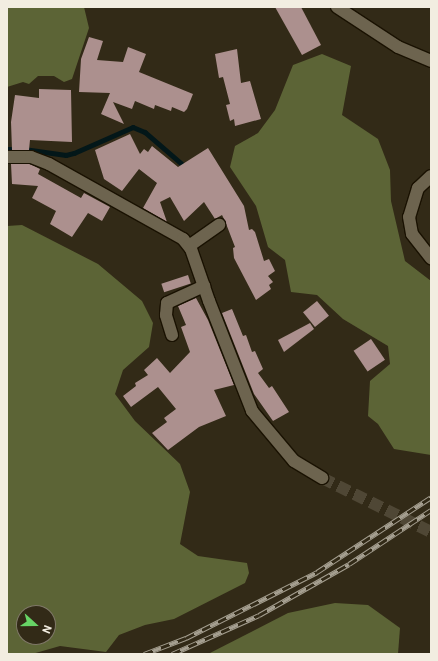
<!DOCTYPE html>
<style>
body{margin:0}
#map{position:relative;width:438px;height:661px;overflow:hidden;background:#322a17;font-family:Roboto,sans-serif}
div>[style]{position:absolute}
.forest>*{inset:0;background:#5c6436}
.stream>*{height:4.5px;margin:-2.25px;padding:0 2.25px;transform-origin:2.25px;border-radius:2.25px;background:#031719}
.building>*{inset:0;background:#ac908e;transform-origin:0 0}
.minor-tunnel>*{height:12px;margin-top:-6px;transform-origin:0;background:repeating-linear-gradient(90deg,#4f4735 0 12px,transparent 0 18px)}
.roads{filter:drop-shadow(1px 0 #1a1202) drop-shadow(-1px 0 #1a1202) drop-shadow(0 1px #1a1202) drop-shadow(0 -1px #1a1202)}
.minor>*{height:12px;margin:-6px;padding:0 6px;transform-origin:6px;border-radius:6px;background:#6d644f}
.rail>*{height:4.5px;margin-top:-2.25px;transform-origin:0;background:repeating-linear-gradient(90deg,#322a17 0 9px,#a59f90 0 18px);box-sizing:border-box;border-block:1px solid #a59f90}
span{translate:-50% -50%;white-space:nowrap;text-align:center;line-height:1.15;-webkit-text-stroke:4px #322a17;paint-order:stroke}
.frame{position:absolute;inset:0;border:8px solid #f2ede1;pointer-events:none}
.north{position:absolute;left:16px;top:605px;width:40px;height:40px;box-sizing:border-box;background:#322a17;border:1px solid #7f7868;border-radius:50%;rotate:111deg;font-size:11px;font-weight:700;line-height:16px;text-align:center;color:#f2ede1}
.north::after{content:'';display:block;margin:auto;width:14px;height:18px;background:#67d466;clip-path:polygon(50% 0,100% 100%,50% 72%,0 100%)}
</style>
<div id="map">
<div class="forest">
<div style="clip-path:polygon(7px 7px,84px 7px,89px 28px,72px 79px,64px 82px,54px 76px,38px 76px,29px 84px,23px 82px,7px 87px)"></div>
<div style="clip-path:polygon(322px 54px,351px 66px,342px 115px,378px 139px,390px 170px,391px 201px,405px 261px,431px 281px,431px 455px,394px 449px,378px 424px,368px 416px,370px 381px,390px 364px,388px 346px,343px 319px,317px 295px,291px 292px,285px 260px,268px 247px,256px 206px,230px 167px,235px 146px,258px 133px,275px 110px,293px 65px)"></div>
<div style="clip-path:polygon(evenodd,22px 225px,98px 264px,142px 301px,153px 323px,149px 347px,123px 370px,115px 394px,135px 421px,180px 464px,190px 492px,180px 544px,198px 556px,247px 563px,249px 573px,245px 583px,174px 619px,145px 625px,119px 635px,106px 652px,60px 646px,32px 654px,7px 654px,7px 226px,22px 225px,24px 613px,48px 613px,48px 637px,24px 637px,24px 613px)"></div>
<div style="clip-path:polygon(335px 603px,368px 605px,400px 628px,398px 654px,208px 654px,288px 613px)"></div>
</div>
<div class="stream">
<div style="left:7px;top:149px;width:9px"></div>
<div style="left:24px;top:149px;width:42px;rotate:8.1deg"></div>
<div style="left:66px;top:155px;width:8px;rotate:-14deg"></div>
<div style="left:74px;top:153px;width:64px;rotate:-23.8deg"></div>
<div style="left:133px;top:127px;width:13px;rotate:23deg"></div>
<div style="left:145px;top:132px;width:48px;rotate:40.7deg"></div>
</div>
<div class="building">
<div style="clip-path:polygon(275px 7px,301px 7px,321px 45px,302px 55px)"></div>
<div style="clip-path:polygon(89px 37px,103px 41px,97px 60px,123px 62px,128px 47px,146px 54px,139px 72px,193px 94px,187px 109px,184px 112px,172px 107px,171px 111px,155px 105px,154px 109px,135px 101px,132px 109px,113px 102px,124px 124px,101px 114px,110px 93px,79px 92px,81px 59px)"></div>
<div style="clip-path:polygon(237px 49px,241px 83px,250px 81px,261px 119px,235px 126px,234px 119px,230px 121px,226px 105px,230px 104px,223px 77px,219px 78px,215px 54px)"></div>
<div style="clip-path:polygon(39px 89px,71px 90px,72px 142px,30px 140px,29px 150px,12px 150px,11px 122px,15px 95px,39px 98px)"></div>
<div style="clip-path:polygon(130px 134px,140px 154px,144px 149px,148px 152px,152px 146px,178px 167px,208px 148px,244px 206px,249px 230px,252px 229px,255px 232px,264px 261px,269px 259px,275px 271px,268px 276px,273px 282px,269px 285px,271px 289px,256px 300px,234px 258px,233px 248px,235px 247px,225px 221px,222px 215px,215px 219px,204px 202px,184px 221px,170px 197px,160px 202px,167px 222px,143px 208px,157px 183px,139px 169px,122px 191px,104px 179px,95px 150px)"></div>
<div style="clip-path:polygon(11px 164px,30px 164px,40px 169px,38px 174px,81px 198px,84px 193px,110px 207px,102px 221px,88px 213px,72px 237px,50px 224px,56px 211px,32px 198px,38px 186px,12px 184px)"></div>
<div style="left:188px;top:275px;width:9px;height:28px;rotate:72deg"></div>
<div style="clip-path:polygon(196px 298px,208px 320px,234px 385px,214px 390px,226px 416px,199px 427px,168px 450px,152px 433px,167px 422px,164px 418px,176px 409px,158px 387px,131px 407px,123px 396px,136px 386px,135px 383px,148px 375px,144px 370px,157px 358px,170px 373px,190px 352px,181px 327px,186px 325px,178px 306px)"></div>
<div style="left:317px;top:301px;width:19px;height:18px;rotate:51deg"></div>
<div style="clip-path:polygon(232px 309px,243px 336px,246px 335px,252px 352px,255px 351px,263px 369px,258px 373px,269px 388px,272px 386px,289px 412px,273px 421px,254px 394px,222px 313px)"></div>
<div style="clip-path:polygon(310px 323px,314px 329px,284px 352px,278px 340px)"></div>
<div style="left:371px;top:339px;width:25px;height:21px;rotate:56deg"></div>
</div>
<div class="minor-tunnel">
<div style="left:322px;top:478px;width:122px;rotate:26.4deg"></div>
</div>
<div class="roads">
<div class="minor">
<div style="left:337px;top:7px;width:73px;rotate:33.3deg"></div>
<div style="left:398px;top:47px;width:36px;rotate:23deg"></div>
<div style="left:7px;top:157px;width:24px"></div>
<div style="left:31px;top:157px;width:19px;rotate:21deg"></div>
<div style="left:49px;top:164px;width:154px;rotate:29.2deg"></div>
<div style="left:183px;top:239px;width:13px;rotate:51deg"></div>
<div style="left:191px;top:249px;width:55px;rotate:70.9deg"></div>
<div style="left:209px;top:301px;width:118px;rotate:68.6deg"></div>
<div style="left:252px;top:411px;width:65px;rotate:50deg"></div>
<div style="left:294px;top:461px;width:33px;rotate:31deg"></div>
<div style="left:431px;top:176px;width:18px;rotate:137deg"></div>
<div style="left:418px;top:188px;width:30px;rotate:107deg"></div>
<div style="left:409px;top:217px;width:17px;rotate:80deg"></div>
<div style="left:412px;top:234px;width:31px;rotate:52deg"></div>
<div style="left:189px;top:246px;width:37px;rotate:-35deg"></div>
<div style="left:172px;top:335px;width:21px;rotate:-107deg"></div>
<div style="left:166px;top:315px;width:12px;rotate:-85deg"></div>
<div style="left:167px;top:303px;width:41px;rotate:-24.7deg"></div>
</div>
</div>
<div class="rail">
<div style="left:144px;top:654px;width:45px;rotate:-20.9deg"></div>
<div style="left:186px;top:638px;width:147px;rotate:-26.7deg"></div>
<div style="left:317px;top:572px;width:136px;rotate:-33.3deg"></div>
<div style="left:172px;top:654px;width:95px;rotate:-24.1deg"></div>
<div style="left:259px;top:615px;width:103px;rotate:-29.5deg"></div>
<div style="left:349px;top:564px;width:98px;rotate:-33.4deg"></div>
</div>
<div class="frame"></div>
<div class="north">N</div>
</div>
